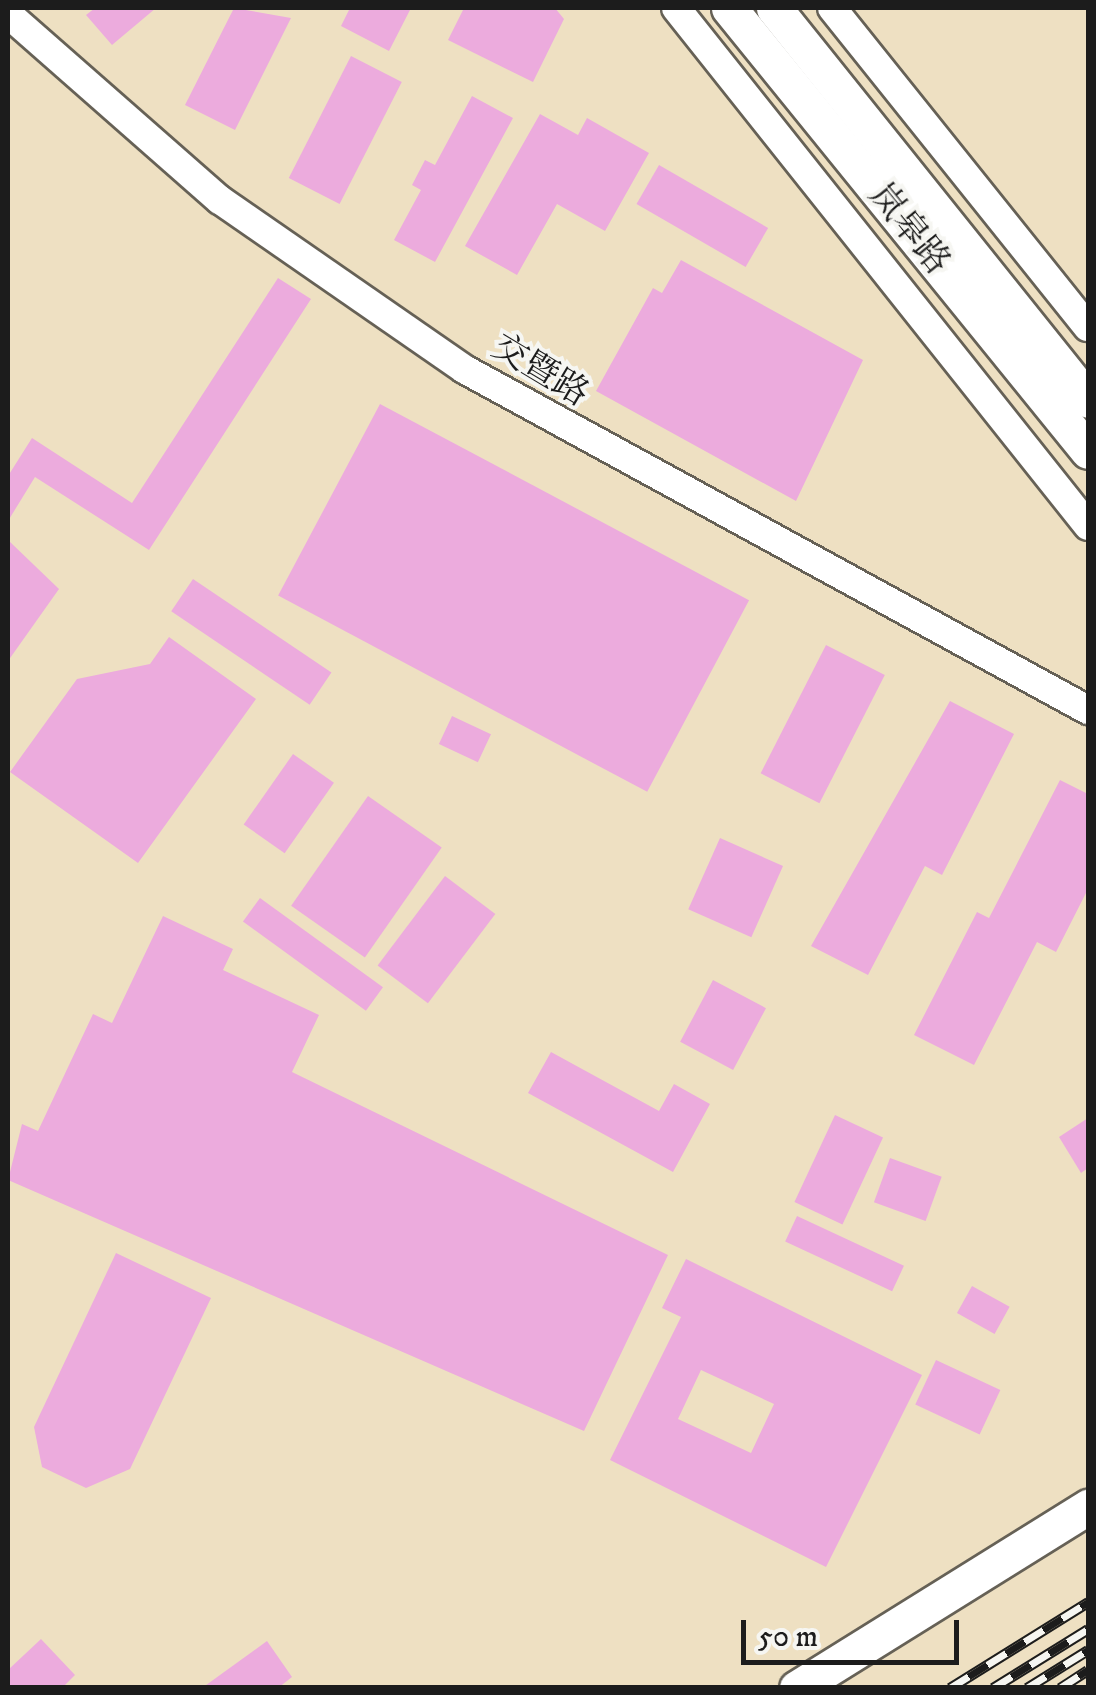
<!DOCTYPE html>
<meta charset="utf-8">
<style>
body{margin:0}
#map{position:relative;width:1096px;height:1695px;overflow:hidden;background:#eee0c2;font-family:"IM FELL DW Pica","Noto Serif SC",serif}
div>[style]{position:absolute}
.building>*{inset:0;background:#ecabdd;transform-origin:0 0}
.roads{filter:drop-shadow(2px 0 #666156) drop-shadow(-2px 0 #666156) drop-shadow(0 2px #666156) drop-shadow(0 -2px #666156)}
.minor>*{height:28px;margin:-14px;padding:0 14px;transform-origin:14px;border-radius:14px;background:#fff}
.major>*{height:35px;margin:-17.5px;padding:0 17.5px;transform-origin:17.5px;border-radius:17.5px;background:#fff}
.rail>*{height:11px;margin-top:-5.5px;transform-origin:0;background:repeating-linear-gradient(90deg,#f6f6f2 0 22px,#1c1c1c 0 44px);box-sizing:border-box;border-block:2px solid #1c1c1c}
span{translate:-50% -50%;white-space:nowrap;text-align:center;line-height:1.15;-webkit-text-stroke:8px #f6f6f2;paint-order:stroke}
.street-label{font-size:35px;color:#1c1c1c}
.frame{position:absolute;inset:0;border:10px solid #1c1c1c;pointer-events:none}
.scale{position:absolute;left:741px;top:1620px;width:218px;height:45px;box-sizing:border-box;border:5px solid #1c1c1c;border-top:0;padding-left:12px;font-size:30px;line-height:35px;white-space:nowrap;color:#1c1c1c;-webkit-text-stroke:8px #f6f6f2;paint-order:stroke}
</style>
<div id="map">
<div class="building">
<div style="clip-path:polygon(95px 8px,156px 8px,112px 45px,86px 15px)"></div>
<div style="clip-path:polygon(234px 8px,291px 18px,235px 130px,185px 105px)"></div>
<div style="clip-path:polygon(350px 8px,411px 8px,389px 51px,341px 26px)"></div>
<div style="clip-path:polygon(464px 8px,555px 8px,564px 19px,533px 82px,448px 40px)"></div>
<div style="left:351px;top:56px;width:57px;height:137px;rotate:27deg"></div>
<div style="clip-path:polygon(472px 96px,513px 118px,435px 262px,394px 240px,421px 190px,412px 185px,425px 160px,435px 165px)"></div>
<div style="clip-path:polygon(540px 114px,578px 135px,587px 118px,649px 153px,605px 231px,557px 204px,517px 275px,465px 246px)"></div>
<div style="left:659px;top:165px;width:126px;height:45px;rotate:30deg"></div>
<div style="clip-path:polygon(681px 260px,863px 360px,796px 501px,596px 391px,653px 288px,662px 293px)"></div>
<div style="clip-path:polygon(278px 278px,311px 299px,149px 550px,35px 477px,8px 521px,8px 476px,32px 438px,132px 503px)"></div>
<div style="left:380px;top:404px;width:418px;height:217px;rotate:28deg"></div>
<div style="clip-path:polygon(8px 540px,59px 589px,8px 661px)"></div>
<div style="left:193px;top:579px;width:167px;height:39px;rotate:34deg"></div>
<div style="clip-path:polygon(169px 637px,256px 699px,138px 863px,10px 772px,77px 679px,150px 664px)"></div>
<div style="left:826px;top:645px;width:66px;height:144px;rotate:27deg"></div>
<div style="clip-path:polygon(950px 701px,1014px 734px,942px 875px,925px 866px,868px 975px,811px 946px)"></div>
<div style="left:452px;top:716px;width:43px;height:31px;rotate:25deg"></div>
<div style="left:293px;top:754px;width:50px;height:86px;rotate:35deg"></div>
<div style="clip-path:polygon(1060px 780px,1088px 794px,1088px 889px,1056px 952px,1037px 942px,974px 1065px,914px 1035px,977px 912px,989px 918px)"></div>
<div style="left:368px;top:796px;width:90px;height:134px;rotate:35deg"></div>
<div style="left:720px;top:838px;width:69px;height:78px;rotate:24deg"></div>
<div style="left:445px;top:876px;width:63px;height:112px;rotate:37deg"></div>
<div style="left:260px;top:898px;width:152px;height:29px;rotate:36deg"></div>
<div style="clip-path:polygon(163px 916px,233px 949px,223px 970px,319px 1015px,292px 1072px,668px 1255px,584px 1431px,8px 1180px,22px 1124px,38px 1131px,93px 1014px,112px 1023px)"></div>
<div style="left:713px;top:980px;width:60px;height:70px;rotate:28deg"></div>
<div style="clip-path:polygon(551px 1052px,659px 1111px,674px 1084px,710px 1104px,673px 1172px,528px 1093px)"></div>
<div style="left:835px;top:1115px;width:53px;height:96px;rotate:25deg"></div>
<div style="clip-path:polygon(1088px 1118px,1088px 1168px,1081px 1173px,1059px 1137px)"></div>
<div style="left:890px;top:1158px;width:55px;height:47px;rotate:20deg"></div>
<div style="left:797px;top:1216px;width:118px;height:28px;rotate:25deg"></div>
<div style="clip-path:polygon(116px 1253px,211px 1298px,130px 1469px,86px 1488px,42px 1467px,34px 1427px)"></div>
<div style="clip-path:polygon(evenodd,686px 1259px,922px 1375px,826px 1567px,610px 1460px,681px 1317px,662px 1308px,686px 1259px,701px 1370px,774px 1404px,751px 1453px,678px 1419px,701px 1370px)"></div>
<div style="left:972px;top:1286px;width:43px;height:31px;rotate:29deg"></div>
<div style="left:936px;top:1360px;width:71px;height:49px;rotate:25deg"></div>
<div style="clip-path:polygon(41px 1639px,75px 1675px,62px 1688px,8px 1688px,8px 1670px)"></div>
<div style="clip-path:polygon(267px 1641px,292px 1677px,278px 1688px,202px 1688px)"></div>
</div>
<div class="roads">
<div class="minor">
<div style="left:676px;top:8px;width:662px;rotate:51.5deg"></div>
<div style="left:832px;top:8px;width:409px;rotate:51.3deg"></div>
<div style="left:8px;top:14px;width:282px;rotate:41.3deg"></div>
<div style="left:220px;top:200px;width:297px;rotate:34.7deg"></div>
<div style="left:464px;top:369px;width:711px;rotate:28.66deg"></div>
</div>
<div class="major">
<div style="left:729px;top:8px;width:570px;rotate:50.98deg"></div>
<div style="left:774px;top:8px;width:502px;rotate:51.3deg"></div>
<div style="left:797px;top:1688px;width:343px;rotate:-31.9deg"></div>
</div>
</div>
<div class="rail">
<div style="left:950px;top:1688px;width:163px;rotate:-31.9deg"></div>
<div style="left:993px;top:1688px;width:112px;rotate:-31.8deg"></div>
<div style="left:1027px;top:1688px;width:72px;rotate:-31.9deg"></div>
<div style="left:1060px;top:1688px;width:33px;rotate:-33deg"></div>
</div>
<div class="street-label">
<span style="left:909px;top:229px;rotate:51deg">岚皋路</span>
<span style="left:540px;top:371px;rotate:31deg">交暨路</span>
</div>
<div class="frame"></div>
<div class="scale">50 m</div>
</div>
